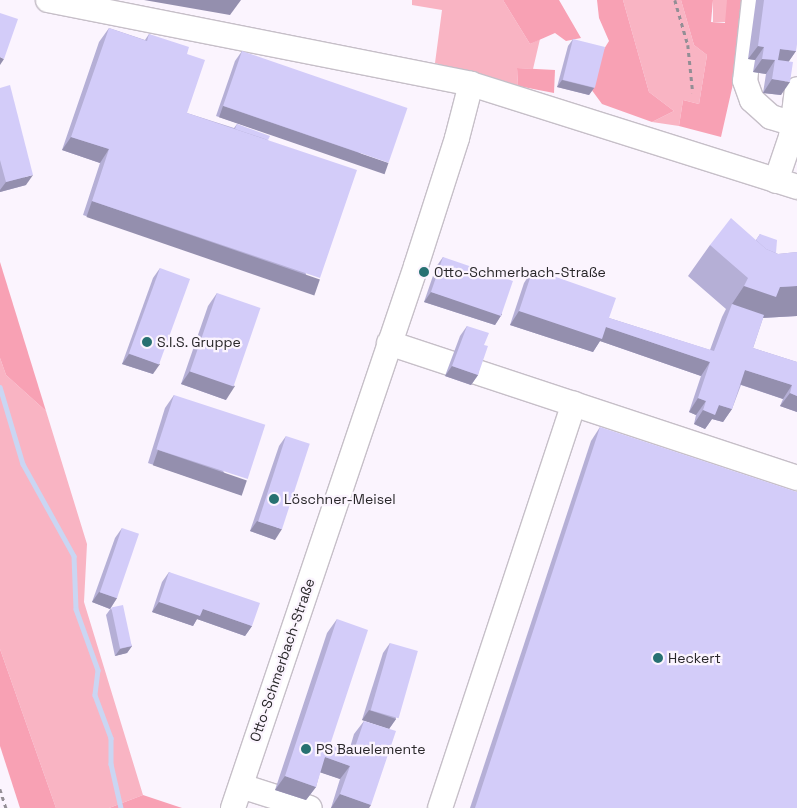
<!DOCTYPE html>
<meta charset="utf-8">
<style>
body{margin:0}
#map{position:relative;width:797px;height:808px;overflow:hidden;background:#fbf4fe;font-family:"Space Grotesk",sans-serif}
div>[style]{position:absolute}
.green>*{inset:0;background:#f9b4c3;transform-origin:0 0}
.forest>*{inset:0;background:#f8a1b4}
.stream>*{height:4.5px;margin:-2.25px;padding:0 2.25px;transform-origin:2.25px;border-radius:2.25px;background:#cad6f3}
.path>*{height:2.5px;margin-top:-1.25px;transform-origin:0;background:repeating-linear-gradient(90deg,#938e95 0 4px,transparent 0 8px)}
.roads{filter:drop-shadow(1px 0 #c6bfc8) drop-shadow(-1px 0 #c6bfc8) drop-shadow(0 1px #c6bfc8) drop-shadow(0 -1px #c6bfc8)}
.minor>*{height:24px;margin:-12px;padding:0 12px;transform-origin:12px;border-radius:12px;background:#fff}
.wall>*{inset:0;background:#b5afd6}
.shaded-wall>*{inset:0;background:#948fae;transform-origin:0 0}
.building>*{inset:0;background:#d3ccf9;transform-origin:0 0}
.dots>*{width:14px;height:14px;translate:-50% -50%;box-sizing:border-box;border:2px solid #fbf4fe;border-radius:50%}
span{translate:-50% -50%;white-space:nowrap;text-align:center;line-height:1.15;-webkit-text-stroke:4.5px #fbf4fe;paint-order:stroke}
.poi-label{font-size:14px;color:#29272a}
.left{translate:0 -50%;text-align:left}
.street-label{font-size:14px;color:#29272a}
</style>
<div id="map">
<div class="green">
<div style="clip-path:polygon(412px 0,503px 0,530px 44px,540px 39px,533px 69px,517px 68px,518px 86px,435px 63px,442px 10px,412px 5px)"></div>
<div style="clip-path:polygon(623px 0,681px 0,694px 45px,707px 55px,699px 104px,683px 100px,679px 126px,652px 122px,674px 111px,649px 92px)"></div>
<div style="left:713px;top:0;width:14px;height:22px"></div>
<div style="clip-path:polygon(0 358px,6px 375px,46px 411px,87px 544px,84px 602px,143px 795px,109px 808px,56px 808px,0 649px)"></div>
</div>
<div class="forest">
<div style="clip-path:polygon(503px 0,559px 0,581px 38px,566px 41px,555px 33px,530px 44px)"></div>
<div style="clip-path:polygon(597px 0,623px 0,649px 92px,674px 111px,652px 122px,602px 104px,591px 89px,599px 57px,609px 41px,599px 18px)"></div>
<div style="clip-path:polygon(681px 0,713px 0,711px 22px,725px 23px,727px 0,752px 0,721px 137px,679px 126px,683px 100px,699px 104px,707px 55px,694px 45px)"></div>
<div style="clip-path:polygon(517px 68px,555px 70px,554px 93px,518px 86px)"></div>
<div style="clip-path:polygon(0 262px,46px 411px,6px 375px,0 358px)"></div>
<div style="clip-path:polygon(0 649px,56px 808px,20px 808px,0 746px)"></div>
<div style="clip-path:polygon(143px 795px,182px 808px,109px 808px)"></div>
</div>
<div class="stream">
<div style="left:0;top:387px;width:80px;rotate:73.4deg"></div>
<div style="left:23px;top:464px;width:105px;rotate:61deg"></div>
<div style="left:74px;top:556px;width:53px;rotate:87.8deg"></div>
<div style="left:76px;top:609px;width:65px;rotate:70.2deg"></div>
<div style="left:98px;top:670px;width:25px;rotate:97deg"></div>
<div style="left:95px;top:695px;width:46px;rotate:69.6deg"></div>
<div style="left:111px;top:738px;width:26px;rotate:90deg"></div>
<div style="left:111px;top:764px;width:45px;rotate:77.2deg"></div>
</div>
<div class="path">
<div style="left:675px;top:0;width:47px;rotate:73.9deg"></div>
<div style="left:688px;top:45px;width:48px;rotate:84.1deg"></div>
<div style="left:0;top:789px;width:20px;rotate:72deg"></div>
</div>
<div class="roads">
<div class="minor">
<div style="left:48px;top:0;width:431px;rotate:11.2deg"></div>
<div style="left:471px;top:84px;width:342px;rotate:17.5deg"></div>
<div style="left:754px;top:0;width:81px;rotate:96.3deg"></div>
<div style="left:745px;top:81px;width:20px;rotate:70deg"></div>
<div style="left:752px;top:100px;width:25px;rotate:42deg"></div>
<div style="left:771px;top:117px;width:27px;rotate:17deg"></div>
<div style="left:776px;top:181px;width:46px;rotate:-71.2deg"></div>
<div style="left:791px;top:137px;width:48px;rotate:-82.9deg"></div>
<div style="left:389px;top:343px;width:430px;rotate:18.3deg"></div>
<div style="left:241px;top:786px;width:72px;rotate:17.7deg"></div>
<div style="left:233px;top:808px;width:572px;rotate:-71.34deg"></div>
<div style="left:416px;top:266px;width:134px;rotate:-72.2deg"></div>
<div style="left:457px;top:138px;width:56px;rotate:-75.5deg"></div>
<div style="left:440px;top:808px;width:426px;rotate:-71.7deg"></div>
</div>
</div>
<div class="wall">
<div style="clip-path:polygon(756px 0,797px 0,796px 51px,789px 61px,781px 95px,763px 93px,766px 74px,753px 72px,755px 60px,748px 59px)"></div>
<div style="clip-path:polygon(109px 28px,145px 40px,149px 34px,187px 54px,187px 113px,234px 128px,237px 124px,268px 140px,311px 292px,83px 215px,100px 163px,62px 150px,99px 42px)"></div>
<div style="clip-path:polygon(573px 39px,594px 88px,589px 95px,557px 87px,568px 46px)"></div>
<div style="clip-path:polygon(242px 51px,382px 172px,216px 116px,235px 61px)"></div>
<div style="clip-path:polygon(0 88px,26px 185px,0 192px)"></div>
<div style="clip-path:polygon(760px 234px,776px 253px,778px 254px,797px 252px,797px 316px,763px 318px,753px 348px,797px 362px,797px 412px,780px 406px,783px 399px,741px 385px,732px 409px,723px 422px,712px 419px,705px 429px,694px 424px,696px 415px,689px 412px,701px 376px,600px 341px,593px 352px,510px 325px,524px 283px,533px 269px,609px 318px,710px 350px,722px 317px,726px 309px,688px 276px,710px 245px,756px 240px)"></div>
<div style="clip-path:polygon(443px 257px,502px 314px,495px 325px,424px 302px,436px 267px)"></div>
<div style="clip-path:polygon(160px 268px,153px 374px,122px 364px,153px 278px)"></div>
<div style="clip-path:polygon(217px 293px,226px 400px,181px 384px,208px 306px)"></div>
<div style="clip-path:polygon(467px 326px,484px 345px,478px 375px,471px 385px,445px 376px,460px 336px)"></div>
<div style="clip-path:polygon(174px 395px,238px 494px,148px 463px,165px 408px)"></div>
<div style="clip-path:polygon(600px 427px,797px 808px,470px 808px,591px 441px)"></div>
<div style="clip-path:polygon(286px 436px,275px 540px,250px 531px,279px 446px)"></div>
<div style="clip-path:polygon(122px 528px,117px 598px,110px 609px,92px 602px,115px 538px)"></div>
<div style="clip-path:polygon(169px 572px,252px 626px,245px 636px,197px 619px,193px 626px,152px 612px,162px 582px)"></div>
<div style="clip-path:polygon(111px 608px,132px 646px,127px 653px,115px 656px,106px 615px)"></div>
<div style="clip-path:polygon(337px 619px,330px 745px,349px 751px,354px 734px,364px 721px,371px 805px,331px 808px,340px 779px,320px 772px,316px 787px,306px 800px,275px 790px,327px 633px)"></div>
<div style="clip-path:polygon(390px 643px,396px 719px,389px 729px,362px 720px,383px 653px)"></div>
</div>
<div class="shaded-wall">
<div style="clip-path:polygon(144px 0,241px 0,230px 15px)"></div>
<div style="clip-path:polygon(758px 46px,764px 47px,755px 60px,748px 59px)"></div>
<div style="clip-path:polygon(780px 49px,796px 51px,787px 64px,775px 60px,766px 74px,753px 72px,762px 59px)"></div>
<div style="clip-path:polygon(0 57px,4px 59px,0 65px)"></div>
<div style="clip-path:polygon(772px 79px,790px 82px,781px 95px,763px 93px)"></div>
<div style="clip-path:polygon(562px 80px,594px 88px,589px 95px,557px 87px)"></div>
<div style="left:223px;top:106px;width:175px;height:12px;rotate:19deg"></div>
<div style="clip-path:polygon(71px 137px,109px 149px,100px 163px,62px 150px)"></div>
<div style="clip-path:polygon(33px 175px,26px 185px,0 192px,0 190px,6px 182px)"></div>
<div style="left:92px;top:201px;width:241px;height:17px;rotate:19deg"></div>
<div style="clip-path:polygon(744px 286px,780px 287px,797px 286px,797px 316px,761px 318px,732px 304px)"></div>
<div style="clip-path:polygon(431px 292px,502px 314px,495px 325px,424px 302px)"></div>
<div style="clip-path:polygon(519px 311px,606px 327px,710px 362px,701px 376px,600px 341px,593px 352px,510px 325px)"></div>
<div style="clip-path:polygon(129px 354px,160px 364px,153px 374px,122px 364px)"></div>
<div style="clip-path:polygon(452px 366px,478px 375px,471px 385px,445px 376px)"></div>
<div style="clip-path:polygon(745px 370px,792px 385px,783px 399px,736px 383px)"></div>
<div style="clip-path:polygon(190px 371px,235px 386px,226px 400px,181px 384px)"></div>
<div style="clip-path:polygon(790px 393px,797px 396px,797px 412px,780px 406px)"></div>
<div style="clip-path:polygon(698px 398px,706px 401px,696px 415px,689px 412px)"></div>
<div style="clip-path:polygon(719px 405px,732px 409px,723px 422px,712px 419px,705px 429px,694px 424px,703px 410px)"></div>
<div style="left:158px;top:450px;width:94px;height:16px;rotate:19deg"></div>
<div style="clip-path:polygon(257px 521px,282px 529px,275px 540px,250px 531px)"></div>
<div style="clip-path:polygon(99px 592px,117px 598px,110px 609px,92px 602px)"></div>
<div style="clip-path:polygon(159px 602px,203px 609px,252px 626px,245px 636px,197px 619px,193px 626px,152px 612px)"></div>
<div style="clip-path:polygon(132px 646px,127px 653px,115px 656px,120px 649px)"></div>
<div style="clip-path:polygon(369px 710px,396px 719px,389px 729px,362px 720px)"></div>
<div style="clip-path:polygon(325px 757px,350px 766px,340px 779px,316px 771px)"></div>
<div style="clip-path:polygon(285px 776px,316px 787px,306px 800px,275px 790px)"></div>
<div style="clip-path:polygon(340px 794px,371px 805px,369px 808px,331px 808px)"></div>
</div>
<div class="building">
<div style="clip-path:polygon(764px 0,797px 0,797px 44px,796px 51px,780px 49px,778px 60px,793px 62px,790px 82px,772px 79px,775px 60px,762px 59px,764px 47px,758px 46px)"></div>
<div style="clip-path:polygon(0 13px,18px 19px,4px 59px,0 57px)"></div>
<div style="clip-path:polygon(109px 28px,147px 41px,149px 34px,189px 47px,187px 54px,205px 60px,187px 113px,357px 170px,320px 278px,92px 201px,109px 149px,71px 137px)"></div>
<div style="left:573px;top:39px;width:33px;height:42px;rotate:14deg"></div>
<div style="left:242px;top:51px;width:175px;height:58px;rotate:19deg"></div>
<div style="clip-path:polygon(10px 85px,33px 175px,6px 182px,0 160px,0 88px)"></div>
<div style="clip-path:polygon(237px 124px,270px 136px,268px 140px,235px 129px)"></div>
<div style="clip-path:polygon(731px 218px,766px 249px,778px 254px,797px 252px,797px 286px,780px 287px,776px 297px,744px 286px,748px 278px,710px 245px)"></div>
<div style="clip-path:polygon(760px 234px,777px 240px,776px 253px,766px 249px,756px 240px)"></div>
<div style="left:443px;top:257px;width:74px;height:37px;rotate:19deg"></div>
<div style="left:160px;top:268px;width:32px;height:91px;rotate:20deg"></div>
<div style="clip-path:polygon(533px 269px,616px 298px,609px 318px,714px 351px,732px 304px,764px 315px,753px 348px,797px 362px,797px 396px,790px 393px,792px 385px,745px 370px,732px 409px,719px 405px,715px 415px,703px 410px,706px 401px,698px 398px,710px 362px,606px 327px,602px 339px,519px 311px)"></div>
<div style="left:217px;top:293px;width:46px;height:83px;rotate:19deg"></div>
<div style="clip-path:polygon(467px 326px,489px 333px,484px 345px,488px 346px,478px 375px,452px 366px)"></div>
<div style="left:174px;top:395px;width:96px;height:57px;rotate:18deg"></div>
<div style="clip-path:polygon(600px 427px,797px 492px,797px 808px,475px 808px)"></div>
<div style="left:286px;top:436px;width:25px;height:90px;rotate:18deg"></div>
<div style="left:122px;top:528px;width:18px;height:68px;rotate:19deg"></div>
<div style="clip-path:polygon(169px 572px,260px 603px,252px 626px,203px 609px,200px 616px,159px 602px)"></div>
<div style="left:123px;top:605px;width:42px;height:12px;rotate:78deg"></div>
<div style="clip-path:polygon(337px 619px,368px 630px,330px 745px,353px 753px,364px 721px,396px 731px,371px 805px,340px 794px,350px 766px,325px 757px,316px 787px,285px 776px)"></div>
<div style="left:390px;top:643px;width:29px;height:70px;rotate:16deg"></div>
</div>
<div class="dots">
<div style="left:424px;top:272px;background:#277172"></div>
<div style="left:147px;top:342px;background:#277172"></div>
<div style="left:274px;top:499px;background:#277172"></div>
<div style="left:658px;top:658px;background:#277172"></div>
<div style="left:306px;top:749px;background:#277172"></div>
</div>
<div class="poi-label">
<span class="left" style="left:434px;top:272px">Otto-Schmerbach-Straße</span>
<span class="left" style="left:157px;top:342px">S.I.S. Gruppe</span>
<span class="left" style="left:284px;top:499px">Löschner-Meisel</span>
<span class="left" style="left:668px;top:658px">Heckert</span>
<span class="left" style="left:316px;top:749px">PS Bauelemente</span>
</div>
<div class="street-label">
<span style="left:282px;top:660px;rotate:-71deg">Otto-Schmerbach-Straße</span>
</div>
</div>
